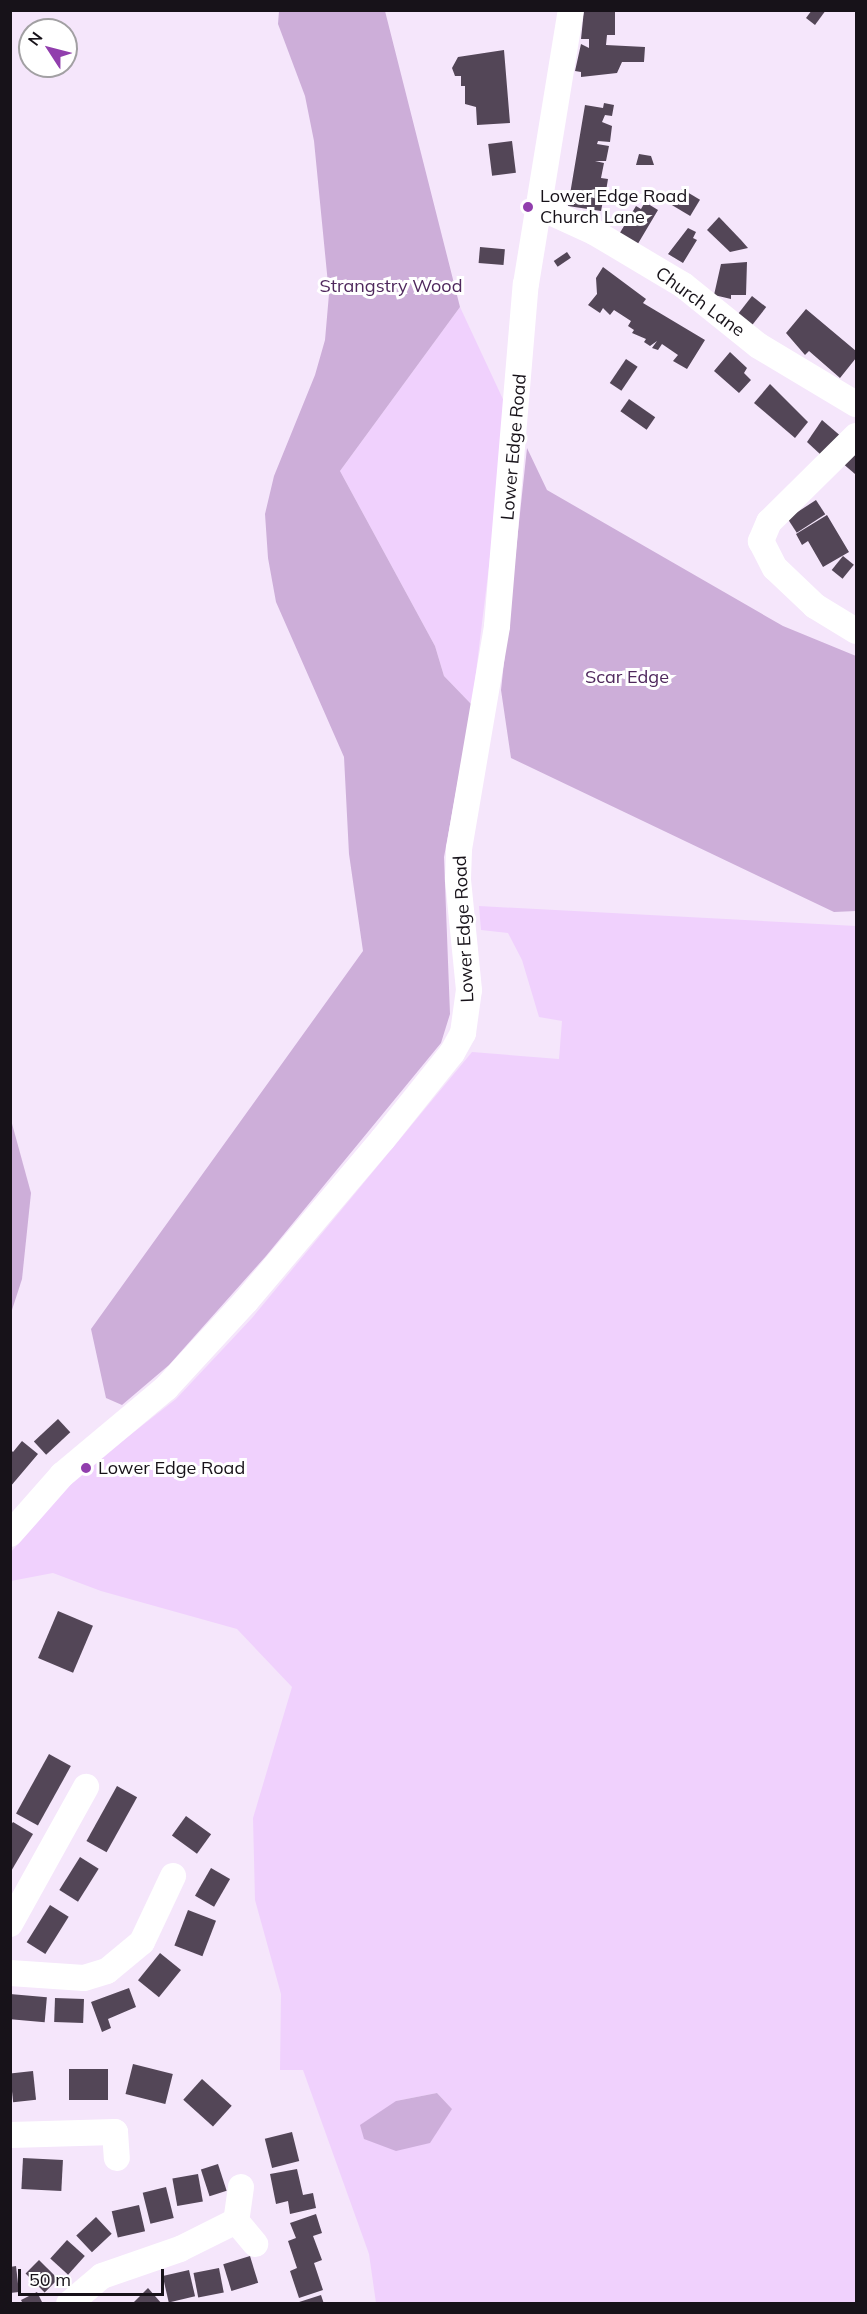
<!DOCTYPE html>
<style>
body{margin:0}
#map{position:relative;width:867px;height:2314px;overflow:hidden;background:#f5e6fb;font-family:Mulish,sans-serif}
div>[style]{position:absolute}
.green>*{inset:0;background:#f0d1fd}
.forest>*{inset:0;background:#cdaed9}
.water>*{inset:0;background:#cdaeda}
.building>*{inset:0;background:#534657;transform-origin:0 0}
.minor>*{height:26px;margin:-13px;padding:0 13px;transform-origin:13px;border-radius:13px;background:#fff}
.dots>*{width:16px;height:16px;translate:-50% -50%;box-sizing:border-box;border:3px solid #fff;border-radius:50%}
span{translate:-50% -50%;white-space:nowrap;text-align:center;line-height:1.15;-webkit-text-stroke:6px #fff;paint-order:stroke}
.poi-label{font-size:18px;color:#171219}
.left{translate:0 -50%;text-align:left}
.park-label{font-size:18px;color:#4f285d}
.street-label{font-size:18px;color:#171219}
.frame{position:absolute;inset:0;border:12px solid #171219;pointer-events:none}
.north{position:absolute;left:18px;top:18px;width:60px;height:60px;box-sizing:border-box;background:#fff;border:2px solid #a2a0a3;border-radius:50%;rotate:306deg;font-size:16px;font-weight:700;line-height:24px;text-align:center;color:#171219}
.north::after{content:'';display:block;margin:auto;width:21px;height:27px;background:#913ead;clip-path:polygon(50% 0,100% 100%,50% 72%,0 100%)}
.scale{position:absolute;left:18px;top:2269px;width:146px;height:27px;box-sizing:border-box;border:3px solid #171219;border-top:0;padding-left:8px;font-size:18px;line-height:21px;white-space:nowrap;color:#171219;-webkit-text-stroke:4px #fff;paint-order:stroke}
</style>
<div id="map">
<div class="green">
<div style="clip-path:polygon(460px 307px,508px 410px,472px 705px,444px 676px,435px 646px,340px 471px)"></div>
<div style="clip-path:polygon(evenodd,479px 906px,856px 926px,856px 2303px,376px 2303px,369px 2254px,303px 2070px,280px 2070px,281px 1994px,255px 1900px,253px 1818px,292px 1687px,237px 1629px,101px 1591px,53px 1573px,11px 1581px,11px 1552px,74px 1479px,176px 1399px,252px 1318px,472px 1052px,559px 1059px,562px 1021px,539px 1017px,522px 960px,508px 933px,481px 930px,479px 906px,437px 2093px,452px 2109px,396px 2101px,437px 2093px)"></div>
</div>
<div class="forest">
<div style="clip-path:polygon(279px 11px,385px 11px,460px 307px,340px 471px,435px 646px,444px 676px,472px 705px,444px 857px,450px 1014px,441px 1043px,266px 1256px,169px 1365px,122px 1405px,106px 1398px,91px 1329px,363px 951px,349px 854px,344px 757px,276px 602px,268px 558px,265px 514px,274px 476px,315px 375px,325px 340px,329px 294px,314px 141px,305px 96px,278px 24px)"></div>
<div style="clip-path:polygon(527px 448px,547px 490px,783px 626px,856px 656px,856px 911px,834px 912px,511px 758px,501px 690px)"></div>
<div style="clip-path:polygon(11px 1120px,31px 1193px,22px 1279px,11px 1313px)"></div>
</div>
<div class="water">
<div style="clip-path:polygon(437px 2093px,452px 2109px,430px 2143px,396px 2151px,364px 2139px,360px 2125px,396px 2101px)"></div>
</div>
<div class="building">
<div style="clip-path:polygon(584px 10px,615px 11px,615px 35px,607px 35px,606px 45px,645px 47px,644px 62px,622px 62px,617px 73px,581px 77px,581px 72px,575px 71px,581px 44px,589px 48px,589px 39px,581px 39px)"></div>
<div style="clip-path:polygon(812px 10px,826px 10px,815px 25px,806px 18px)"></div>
<div style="clip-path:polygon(504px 50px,510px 123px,477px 125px,476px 107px,465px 104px,465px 86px,461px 86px,461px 76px,455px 76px,452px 68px,458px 57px)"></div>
<div style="clip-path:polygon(604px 103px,614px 105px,612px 116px,605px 115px,602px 122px,612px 126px,610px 142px,598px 141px,597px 144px,609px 146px,606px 161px,595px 161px,604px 163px,601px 178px,608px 179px,606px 191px,612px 192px,611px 202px,603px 201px,601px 211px,568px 206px,585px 105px,603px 108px)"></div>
<div style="left:512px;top:141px;width:32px;height:24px;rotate:83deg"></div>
<div style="clip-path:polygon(639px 154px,651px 156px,654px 165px,636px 165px)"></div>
<div style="left:682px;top:189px;width:21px;height:19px;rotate:31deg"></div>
<div style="clip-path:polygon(645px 202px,658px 210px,636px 247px,618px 236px,636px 206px,641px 209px)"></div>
<div style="clip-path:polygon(719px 217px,741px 240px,748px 248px,730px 252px,707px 230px)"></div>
<div style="clip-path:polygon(688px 228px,696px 232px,693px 238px,697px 240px,683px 263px,668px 254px)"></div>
<div style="left:480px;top:247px;width:25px;height:16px;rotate:5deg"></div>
<div style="left:567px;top:252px;width:7px;height:16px;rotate:56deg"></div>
<div style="clip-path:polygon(747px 262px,746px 295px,731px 295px,731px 299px,714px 295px,721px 264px)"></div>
<div style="clip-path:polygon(603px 267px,646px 299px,643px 303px,705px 340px,687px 369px,673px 361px,678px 355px,662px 344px,658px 350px,652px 348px,657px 341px,650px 346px,644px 342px,646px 339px,632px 333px,634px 330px,628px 326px,631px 321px,614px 310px,610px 315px,603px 308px,600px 313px,588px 305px,597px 294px,596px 278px)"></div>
<div style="left:752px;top:296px;width:18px;height:24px;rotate:38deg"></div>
<div style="clip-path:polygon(806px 309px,856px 351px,856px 358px,840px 378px,809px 351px,805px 355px,786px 333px)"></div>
<div style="clip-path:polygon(730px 352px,747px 368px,744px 373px,751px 380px,739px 393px,714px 371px)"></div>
<div style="left:626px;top:359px;width:14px;height:29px;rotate:34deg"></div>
<div style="clip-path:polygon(770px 384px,808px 422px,795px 438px,754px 403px)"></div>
<div style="left:629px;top:399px;width:32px;height:15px;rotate:35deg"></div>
<div style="clip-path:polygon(822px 420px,843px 438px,821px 455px,807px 442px)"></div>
<div style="clip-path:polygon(856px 445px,856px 473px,855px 474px,841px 462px)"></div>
<div style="left:816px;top:500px;width:17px;height:34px;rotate:57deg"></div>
<div style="clip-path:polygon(827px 515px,849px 552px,823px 567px,808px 541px,802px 545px,796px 534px)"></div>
<div style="left:843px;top:556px;width:14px;height:18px;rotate:39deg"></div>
<div style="left:58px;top:1419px;width:18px;height:33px;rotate:47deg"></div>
<div style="clip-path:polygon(22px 1441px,38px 1454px,10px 1487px,10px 1449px,13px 1452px)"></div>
<div style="left:58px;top:1611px;width:38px;height:51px;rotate:23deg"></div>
<div style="left:49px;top:1754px;width:25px;height:68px;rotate:29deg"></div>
<div style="left:117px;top:1786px;width:23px;height:63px;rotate:29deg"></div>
<div style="left:186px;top:1816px;width:31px;height:24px;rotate:36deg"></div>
<div style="clip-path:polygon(13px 1822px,33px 1834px,10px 1873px,10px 1826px)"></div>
<div style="left:80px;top:1857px;width:22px;height:39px;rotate:32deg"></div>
<div style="left:211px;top:1868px;width:22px;height:32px;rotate:30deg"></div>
<div style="left:50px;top:1905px;width:22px;height:44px;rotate:32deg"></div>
<div style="left:188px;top:1910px;width:30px;height:38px;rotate:21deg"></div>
<div style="left:160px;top:1953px;width:27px;height:35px;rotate:39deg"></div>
<div style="clip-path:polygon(129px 1988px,136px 2007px,108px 2019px,111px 2028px,102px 2032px,91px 2002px)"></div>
<div style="left:10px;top:1994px;width:37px;height:25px;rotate:5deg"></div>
<div style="left:55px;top:1998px;width:29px;height:24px;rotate:2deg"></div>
<div style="left:133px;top:2064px;width:41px;height:31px;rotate:14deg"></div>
<div style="left:108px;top:2069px;width:31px;height:39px;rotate:90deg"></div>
<div style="left:33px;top:2071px;width:29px;height:23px;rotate:84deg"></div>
<div style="left:202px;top:2079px;width:40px;height:28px;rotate:42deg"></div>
<div style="left:292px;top:2132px;width:30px;height:28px;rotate:76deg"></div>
<div style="left:23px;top:2158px;width:40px;height:31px;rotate:3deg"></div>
<div style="left:218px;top:2164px;width:28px;height:18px;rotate:72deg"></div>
<div style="clip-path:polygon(297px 2169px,303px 2195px,313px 2193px,316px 2208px,290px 2214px,288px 2201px,276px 2204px,270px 2174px)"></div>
<div style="left:198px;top:2174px;width:28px;height:26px;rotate:80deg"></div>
<div style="left:166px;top:2187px;width:32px;height:24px;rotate:76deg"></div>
<div style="left:139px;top:2205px;width:27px;height:28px;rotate:77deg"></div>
<div style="clip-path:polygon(316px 2214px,322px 2233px,313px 2236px,322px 2260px,314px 2263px,323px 2290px,299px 2298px,290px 2271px,297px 2268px,288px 2241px,296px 2238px,290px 2223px)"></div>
<div style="left:96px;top:2217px;width:23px;height:27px;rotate:47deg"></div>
<div style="left:67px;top:2240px;width:24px;height:25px;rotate:42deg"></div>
<div style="left:250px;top:2256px;width:28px;height:28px;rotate:73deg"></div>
<div style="left:39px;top:2260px;width:27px;height:19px;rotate:45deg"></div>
<div style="clip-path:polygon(16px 2266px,19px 2292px,10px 2293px,10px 2267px)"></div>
<div style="left:219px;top:2268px;width:25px;height:26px;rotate:79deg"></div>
<div style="left:189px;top:2270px;width:27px;height:27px;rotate:77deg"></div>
<div style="clip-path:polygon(148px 2288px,162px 2304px,132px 2304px)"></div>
<div style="clip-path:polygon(37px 2292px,43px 2304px,23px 2304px,21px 2300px)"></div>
<div style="clip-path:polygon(321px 2295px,324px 2304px,296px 2304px,296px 2303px)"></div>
</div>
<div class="minor">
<div style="left:539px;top:207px;width:60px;rotate:24.4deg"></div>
<div style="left:594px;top:232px;width:104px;rotate:30.8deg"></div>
<div style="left:683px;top:285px;width:97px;rotate:38.8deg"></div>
<div style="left:759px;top:346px;width:113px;rotate:30.9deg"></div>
<div style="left:856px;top:436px;width:122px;rotate:135.3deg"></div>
<div style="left:769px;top:522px;width:21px;rotate:113deg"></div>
<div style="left:761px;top:541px;width:30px;rotate:63deg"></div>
<div style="left:775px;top:568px;width:55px;rotate:43.5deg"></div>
<div style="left:815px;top:606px;width:48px;rotate:31.4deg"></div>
<div style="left:10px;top:1534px;width:79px;rotate:-48.6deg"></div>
<div style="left:62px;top:1475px;width:136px;rotate:-39.9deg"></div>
<div style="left:166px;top:1388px;width:118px;rotate:-47.4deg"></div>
<div style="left:246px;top:1301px;width:212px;rotate:-49.8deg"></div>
<div style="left:383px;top:1139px;width:110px;rotate:-51.3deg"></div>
<div style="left:452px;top:1053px;width:23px;rotate:-61deg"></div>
<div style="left:463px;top:1033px;width:43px;rotate:-82.1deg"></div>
<div style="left:469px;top:990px;width:112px;rotate:-95.7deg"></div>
<div style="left:458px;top:879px;width:30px;rotate:-88deg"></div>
<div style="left:459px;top:849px;width:226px;rotate:-80.3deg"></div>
<div style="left:497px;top:626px;width:343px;rotate:-85.2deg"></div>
<div style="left:526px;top:284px;width:278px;rotate:-80.7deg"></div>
<div style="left:10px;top:1924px;width:157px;rotate:-61deg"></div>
<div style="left:10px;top:1973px;width:74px;rotate:3.9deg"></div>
<div style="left:84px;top:1978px;width:24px;rotate:-17deg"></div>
<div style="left:107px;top:1971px;width:45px;rotate:-39.6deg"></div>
<div style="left:142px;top:1942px;width:73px;rotate:-64.8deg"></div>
<div style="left:10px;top:2135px;width:105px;rotate:-1.6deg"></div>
<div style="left:115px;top:2132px;width:26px;rotate:86deg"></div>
<div style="left:241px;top:2187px;width:34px;rotate:98deg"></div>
<div style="left:236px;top:2221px;width:30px;rotate:50deg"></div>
<div style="left:69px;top:2304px;width:43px;rotate:-40.3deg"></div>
<div style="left:102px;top:2276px;width:83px;rotate:-19.1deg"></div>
<div style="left:180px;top:2249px;width:63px;rotate:-26.6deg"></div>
</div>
<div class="dots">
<div style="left:528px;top:207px;background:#913ead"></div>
<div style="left:86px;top:1468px;background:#913ead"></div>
</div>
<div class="poi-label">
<span class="left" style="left:540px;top:207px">Lower Edge Road<br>Church Lane</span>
<span class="left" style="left:98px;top:1468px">Lower Edge Road</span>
</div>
<div class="park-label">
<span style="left:391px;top:286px">Strangstry Wood</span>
<span style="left:627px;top:677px">Scar Edge</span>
</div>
<div class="street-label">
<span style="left:700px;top:302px;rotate:36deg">Church Lane</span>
<span style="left:514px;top:447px;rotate:-85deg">Lower Edge Road</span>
<span style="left:464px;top:929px;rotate:-93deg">Lower Edge Road</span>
</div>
<div class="frame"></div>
<div class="north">N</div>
<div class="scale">50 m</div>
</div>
